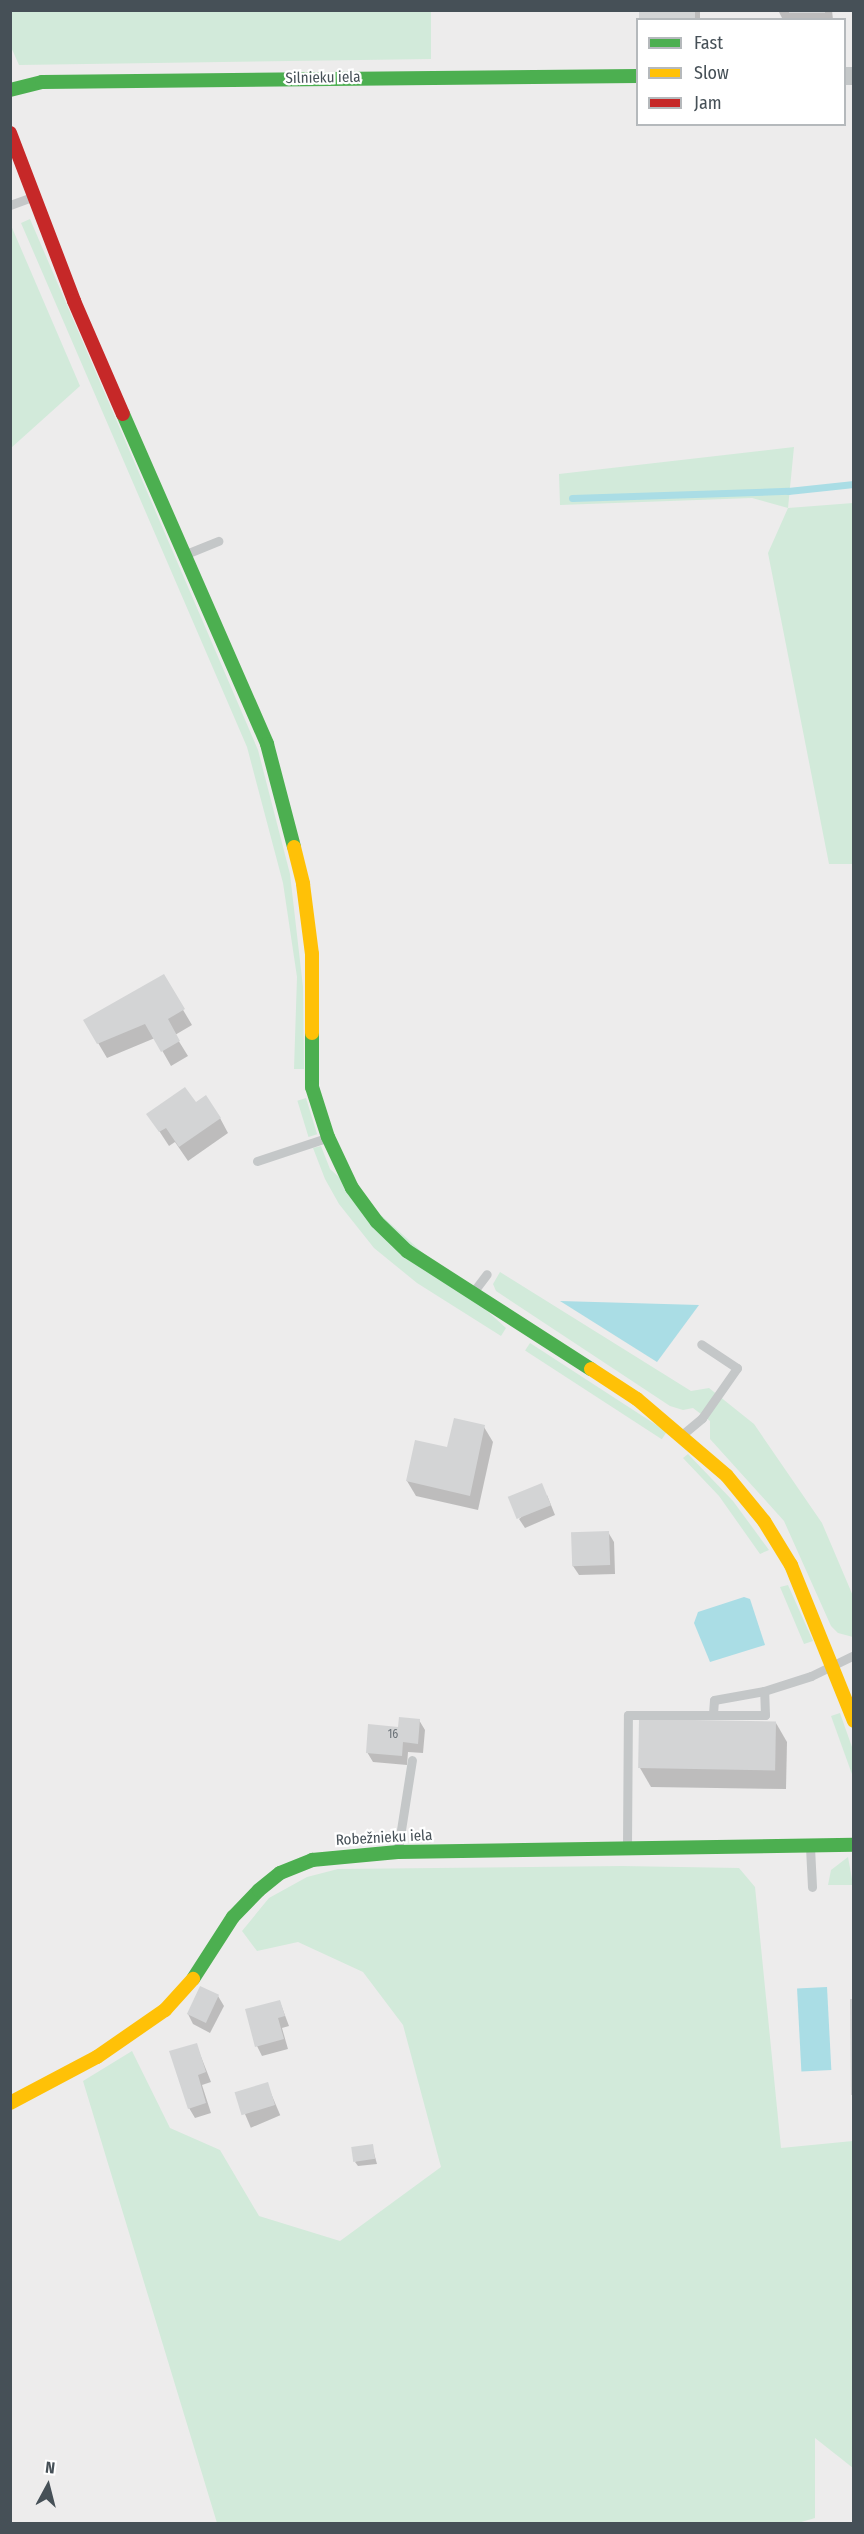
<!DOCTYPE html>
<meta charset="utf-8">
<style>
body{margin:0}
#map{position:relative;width:864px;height:2534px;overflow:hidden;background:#edecec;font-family:"Fira Sans Condensed",sans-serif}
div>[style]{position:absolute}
.green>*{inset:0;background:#d2eada;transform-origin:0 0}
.water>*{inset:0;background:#aadde5;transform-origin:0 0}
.shadow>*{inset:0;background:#0003;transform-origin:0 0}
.stream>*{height:7px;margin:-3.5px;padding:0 3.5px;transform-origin:3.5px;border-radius:3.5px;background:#aadde5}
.building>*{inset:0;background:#d3d4d5;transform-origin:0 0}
.lane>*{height:9px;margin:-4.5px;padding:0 4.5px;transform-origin:4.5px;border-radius:4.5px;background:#c4c7c8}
.street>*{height:18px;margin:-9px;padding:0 9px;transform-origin:9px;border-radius:9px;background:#c4c7c8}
.fast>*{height:14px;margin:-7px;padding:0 7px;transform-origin:7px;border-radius:7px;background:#4caf50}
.slow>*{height:14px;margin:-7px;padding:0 7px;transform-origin:7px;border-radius:7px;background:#ffc107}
.jam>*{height:14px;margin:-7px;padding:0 7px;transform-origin:7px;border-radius:7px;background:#c62828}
span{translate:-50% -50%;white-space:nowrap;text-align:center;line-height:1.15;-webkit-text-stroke:4.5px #fff;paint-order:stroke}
.number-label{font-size:12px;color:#6b7278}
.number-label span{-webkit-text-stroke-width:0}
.street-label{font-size:15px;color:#465057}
.frame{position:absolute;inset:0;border:12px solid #465057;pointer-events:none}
.legend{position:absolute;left:636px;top:18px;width:210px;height:108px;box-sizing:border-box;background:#fff;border:2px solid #b5b9bc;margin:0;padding:8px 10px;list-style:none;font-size:18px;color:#465057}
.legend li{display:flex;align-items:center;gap:12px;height:30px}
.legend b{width:30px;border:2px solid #b5b9bc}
.north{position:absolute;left:18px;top:2456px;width:60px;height:60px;-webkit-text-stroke:4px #fff;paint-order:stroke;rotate:7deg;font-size:16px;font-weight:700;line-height:24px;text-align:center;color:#465057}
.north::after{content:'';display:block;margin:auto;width:21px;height:27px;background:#465057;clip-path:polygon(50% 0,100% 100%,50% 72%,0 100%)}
</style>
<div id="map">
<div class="green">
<div style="clip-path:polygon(10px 11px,431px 11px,431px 59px,19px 65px,11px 47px)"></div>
<div style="clip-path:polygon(30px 219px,258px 750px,290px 874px,303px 987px,304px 1069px,294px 1069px,297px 977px,283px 883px,247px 747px,21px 223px)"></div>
<div style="clip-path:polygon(10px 223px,80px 386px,11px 448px,10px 448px)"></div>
<div style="clip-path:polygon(794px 447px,788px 508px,853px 503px,853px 864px,829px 864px,768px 553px,788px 508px,752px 498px,560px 505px,559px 474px)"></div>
<div style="left:306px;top:1098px;width:38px;height:9px;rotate:73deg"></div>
<div style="clip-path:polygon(321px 1146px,330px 1169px,506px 1328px,501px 1336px,417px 1283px,374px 1248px,339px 1204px,325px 1179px,313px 1148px)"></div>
<div style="clip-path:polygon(500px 1272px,691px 1391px,709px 1388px,754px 1424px,822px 1523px,853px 1596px,853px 1637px,838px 1633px,831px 1626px,784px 1521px,710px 1439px,710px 1421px,693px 1408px,683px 1410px,670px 1406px,496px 1291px,493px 1284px)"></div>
<div style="left:530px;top:1343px;width:163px;height:9px;rotate:33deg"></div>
<div style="clip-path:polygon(688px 1454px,733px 1501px,769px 1550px,760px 1554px,719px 1496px,683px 1458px)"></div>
<div style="clip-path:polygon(788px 1585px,813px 1641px,804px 1644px,780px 1587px)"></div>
<div style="clip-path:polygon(840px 1713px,853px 1750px,853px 1777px,831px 1716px)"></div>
<div style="clip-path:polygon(848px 1857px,853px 1885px,828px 1885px,831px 1870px)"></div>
<div style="clip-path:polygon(622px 1866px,739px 1868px,755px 1887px,781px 2148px,853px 2141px,853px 2468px,815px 2438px,815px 2518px,798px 2523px,217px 2523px,83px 2081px,132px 2051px,170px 2128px,220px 2150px,259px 2216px,340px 2241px,441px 2167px,403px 2025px,363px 1972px,298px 1942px,257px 1951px,242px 1931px,269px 1898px,307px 1877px,338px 1869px)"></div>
</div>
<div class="water">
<div style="clip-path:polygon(560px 1301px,699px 1305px,657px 1362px)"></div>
<div style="clip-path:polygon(744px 1597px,750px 1599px,765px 1645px,710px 1662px,694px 1623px,698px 1612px)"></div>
<div style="left:827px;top:1987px;width:83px;height:30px;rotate:87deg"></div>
</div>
<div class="shadow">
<div style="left:641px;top:10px;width:59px;height:10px"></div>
<div style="clip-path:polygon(832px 10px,833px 20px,783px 20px,779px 12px)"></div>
<div style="clip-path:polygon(163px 976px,192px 1025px,175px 1035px,188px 1056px,171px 1066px,155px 1038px,107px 1058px,85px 1021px)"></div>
<div style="clip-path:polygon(148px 1114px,220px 1118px,228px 1133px,188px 1161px,175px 1142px,169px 1146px)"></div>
<div style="clip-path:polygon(484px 1427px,493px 1442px,478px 1510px,416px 1496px,407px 1481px)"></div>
<div style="clip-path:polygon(547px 1495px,555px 1515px,525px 1528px,519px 1519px)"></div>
<div style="clip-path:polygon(608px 1532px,614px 1542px,615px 1574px,579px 1575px,573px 1566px)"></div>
<div style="clip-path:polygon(419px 1720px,425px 1730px,423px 1753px,408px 1752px,407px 1765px,373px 1762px,367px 1752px,399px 1728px)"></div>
<div style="clip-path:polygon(776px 1723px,787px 1742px,786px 1789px,651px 1787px,640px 1768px)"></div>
<div style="clip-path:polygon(218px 1996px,224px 2006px,210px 2033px,193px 2024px,188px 2014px)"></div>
<div style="clip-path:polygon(280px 2002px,289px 2026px,282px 2028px,288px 2049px,262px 2056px,257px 2046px)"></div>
<div style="clip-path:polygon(196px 2044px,211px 2082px,202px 2085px,211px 2113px,195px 2118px,189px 2108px)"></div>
<div style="left:267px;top:2084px;width:34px;height:32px;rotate:67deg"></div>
<div style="clip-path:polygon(372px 2146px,377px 2164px,358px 2166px,355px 2162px)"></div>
</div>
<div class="stream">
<div style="left:572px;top:498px;width:216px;rotate:-1.9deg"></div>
<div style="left:788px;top:491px;width:66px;rotate:-6.1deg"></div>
</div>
<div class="building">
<div style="left:639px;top:10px;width:56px;height:11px"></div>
<div style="left:789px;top:10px;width:36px;height:3px"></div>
<div style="clip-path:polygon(164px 974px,185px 1009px,168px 1019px,180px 1041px,161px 1052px,145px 1024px,97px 1044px,83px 1020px)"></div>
<div style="clip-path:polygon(185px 1087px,196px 1102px,206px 1095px,221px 1118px,179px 1147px,166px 1128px,159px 1132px,146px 1114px)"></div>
<div style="clip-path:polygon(454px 1418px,485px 1425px,470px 1496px,406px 1481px,415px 1440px,447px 1447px)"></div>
<div style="left:542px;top:1483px;width:24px;height:37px;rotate:68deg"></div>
<div style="left:609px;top:1531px;width:34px;height:38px;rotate:88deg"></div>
<div style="clip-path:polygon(399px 1717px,420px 1719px,418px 1744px,403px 1742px,402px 1756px,366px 1753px,368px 1724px,398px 1727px)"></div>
<div style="left:639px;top:1719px;width:137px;height:49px;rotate:1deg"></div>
<div style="left:200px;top:1986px;width:21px;height:31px;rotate:25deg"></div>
<div style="clip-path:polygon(850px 1999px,854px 1999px,854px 2095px,851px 2095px)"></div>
<div style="clip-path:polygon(280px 2000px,285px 2016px,278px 2018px,284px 2039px,255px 2047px,245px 2009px)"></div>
<div style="clip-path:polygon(197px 2043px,206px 2072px,198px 2075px,206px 2103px,188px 2109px,169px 2051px)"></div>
<div style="left:268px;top:2082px;width:24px;height:35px;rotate:73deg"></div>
<div style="left:373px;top:2144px;width:15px;height:22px;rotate:82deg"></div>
</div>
<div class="lane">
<div style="left:10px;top:205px;width:23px;rotate:-20deg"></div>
<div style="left:186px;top:554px;width:35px;rotate:-22deg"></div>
<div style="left:257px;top:1161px;width:73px;rotate:-18.4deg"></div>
<div style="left:474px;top:1291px;width:21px;rotate:-53deg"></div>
<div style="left:683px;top:1434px;width:25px;rotate:-40deg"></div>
<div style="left:702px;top:1418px;width:61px;rotate:-55deg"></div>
<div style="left:737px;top:1368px;width:43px;rotate:-146.3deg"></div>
<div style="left:713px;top:1714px;width:14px;rotate:-86deg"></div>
<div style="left:714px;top:1700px;width:51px;rotate:-10.2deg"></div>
<div style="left:764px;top:1691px;width:49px;rotate:-17.7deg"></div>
<div style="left:811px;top:1676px;width:48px;rotate:-26deg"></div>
<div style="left:627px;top:1846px;width:131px;rotate:-89.6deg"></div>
<div style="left:628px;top:1715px;width:137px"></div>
<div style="left:765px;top:1715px;width:24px;rotate:-92deg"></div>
<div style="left:810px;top:1847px;width:40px;rotate:87.1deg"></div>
<div style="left:398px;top:1849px;width:90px;rotate:-81.1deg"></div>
</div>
<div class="street">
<div style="left:844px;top:76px;width:10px"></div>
</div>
<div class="fast">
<div style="left:10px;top:90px;width:33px;rotate:-14deg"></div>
<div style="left:42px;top:82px;width:596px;rotate:-0.58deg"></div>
<div style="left:123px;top:414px;width:360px;rotate:66.4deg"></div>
<div style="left:267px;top:744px;width:106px;rotate:75.3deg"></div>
<div style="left:312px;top:1033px;width:54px;rotate:90deg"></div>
<div style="left:312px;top:1087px;width:52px;rotate:72.3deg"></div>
<div style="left:328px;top:1137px;width:56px;rotate:64.8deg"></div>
<div style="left:352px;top:1188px;width:42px;rotate:53.7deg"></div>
<div style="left:377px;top:1222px;width:42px;rotate:44deg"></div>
<div style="left:407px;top:1251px;width:219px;rotate:32.7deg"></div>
<div style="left:193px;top:1979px;width:74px;rotate:-57.2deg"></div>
<div style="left:233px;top:1917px;width:37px;rotate:-46deg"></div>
<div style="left:259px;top:1890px;width:27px;rotate:-39deg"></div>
<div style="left:280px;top:1873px;width:35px;rotate:-22deg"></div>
<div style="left:312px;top:1860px;width:86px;rotate:-5.3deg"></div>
<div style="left:398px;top:1852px;width:456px;rotate:-0.9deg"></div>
</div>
<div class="slow">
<div style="left:294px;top:847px;width:38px;rotate:76deg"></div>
<div style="left:303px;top:884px;width:71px;rotate:82.7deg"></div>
<div style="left:312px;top:954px;width:79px;rotate:90deg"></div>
<div style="left:591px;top:1369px;width:55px;rotate:33.1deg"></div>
<div style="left:637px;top:1399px;width:118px;rotate:40.5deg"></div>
<div style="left:727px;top:1476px;width:58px;rotate:50.6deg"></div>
<div style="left:764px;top:1521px;width:52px;rotate:58.5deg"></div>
<div style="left:791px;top:1565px;width:168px;rotate:68deg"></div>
<div style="left:10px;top:2103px;width:98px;rotate:-27.9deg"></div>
<div style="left:97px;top:2057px;width:83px;rotate:-34.7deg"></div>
<div style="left:165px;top:2010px;width:42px;rotate:-47.9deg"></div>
</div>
<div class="jam">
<div style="left:10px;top:133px;width:180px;rotate:69.1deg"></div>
<div style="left:74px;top:301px;width:123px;rotate:66.6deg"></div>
</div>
<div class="number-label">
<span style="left:393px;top:1735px">16</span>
</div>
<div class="street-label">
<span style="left:323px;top:78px;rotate:-1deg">Silnieku iela</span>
<span style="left:384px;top:1838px;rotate:-3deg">Robežnieku iela</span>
</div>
<div class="frame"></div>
<ul class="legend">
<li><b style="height:8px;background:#4caf50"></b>Fast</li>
<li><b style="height:8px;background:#ffc107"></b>Slow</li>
<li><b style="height:8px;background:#c62828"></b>Jam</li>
</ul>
<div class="north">N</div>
</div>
